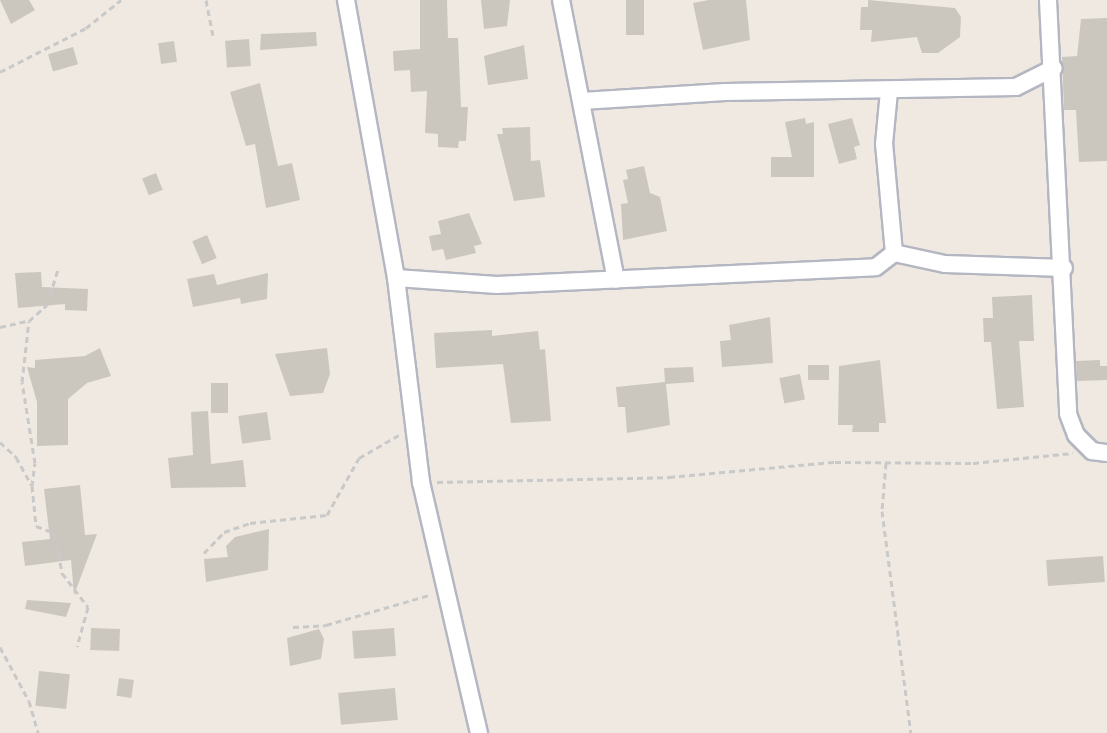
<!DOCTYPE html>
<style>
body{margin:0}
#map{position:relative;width:1107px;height:733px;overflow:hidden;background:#efe9e1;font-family:"Titillium Web",sans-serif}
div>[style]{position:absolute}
.building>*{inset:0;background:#cbc7bf;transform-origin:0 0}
.path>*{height:3px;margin-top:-1.5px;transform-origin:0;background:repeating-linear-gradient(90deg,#c9c9c9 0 6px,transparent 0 10px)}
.roads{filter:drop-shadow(2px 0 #b4b7c1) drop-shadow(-2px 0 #b4b7c1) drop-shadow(0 2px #b4b7c1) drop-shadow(0 -2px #b4b7c1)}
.minor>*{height:16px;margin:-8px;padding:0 8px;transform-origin:8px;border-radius:8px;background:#fff}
span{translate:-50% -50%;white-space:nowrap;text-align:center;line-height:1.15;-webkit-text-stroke:6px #fff;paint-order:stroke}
</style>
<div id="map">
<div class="building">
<div style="clip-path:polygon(0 0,29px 0,35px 10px,11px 24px)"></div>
<div style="clip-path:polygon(420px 0,447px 0,448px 38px,458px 38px,461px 107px,468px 107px,466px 141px,459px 141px,458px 148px,438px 147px,438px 134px,425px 133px,427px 91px,411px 92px,410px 70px,394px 71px,393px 51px,420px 49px)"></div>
<div style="clip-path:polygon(481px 0,510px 0,507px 26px,484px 29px)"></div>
<div style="left:626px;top:0;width:18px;height:35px"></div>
<div style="clip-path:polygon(709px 0,746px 0,750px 40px,703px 50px,693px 3px)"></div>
<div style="clip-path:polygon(868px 0,955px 8px,961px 17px,960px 37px,938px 53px,922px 53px,917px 37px,871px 42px,872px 30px,860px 30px,861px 7px,868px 7px)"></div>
<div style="clip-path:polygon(1107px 18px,1107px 161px,1079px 162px,1076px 110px,1064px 110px,1062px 57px,1077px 56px,1081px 19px)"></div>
<div style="clip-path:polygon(316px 32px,317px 46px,260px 50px,261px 34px)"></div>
<div style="left:249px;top:39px;width:27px;height:24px;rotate:86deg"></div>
<div style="left:174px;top:41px;width:21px;height:16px;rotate:82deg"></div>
<div style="clip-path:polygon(524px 45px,528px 79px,488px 85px,484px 56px)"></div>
<div style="left:73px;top:47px;width:18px;height:26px;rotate:74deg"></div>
<div style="clip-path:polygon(260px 83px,278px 166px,292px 163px,300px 200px,266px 208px,255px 144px,246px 146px,230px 92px)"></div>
<div style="clip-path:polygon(805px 118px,806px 124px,814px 122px,814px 177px,771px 177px,771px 157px,792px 157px,785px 122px)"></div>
<div style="clip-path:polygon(852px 118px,860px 145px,854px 147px,857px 159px,839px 164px,828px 124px)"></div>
<div style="clip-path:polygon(530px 127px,531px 161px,540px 160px,545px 197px,514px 201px,497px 134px,503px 134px,502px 128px)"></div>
<div style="clip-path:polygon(644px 166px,650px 193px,660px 197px,667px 231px,623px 240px,621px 204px,628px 203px,623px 180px,628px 179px,626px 170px)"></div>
<div style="left:156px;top:173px;width:18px;height:15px;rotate:68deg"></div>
<div style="clip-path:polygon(469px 213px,482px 244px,474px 246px,476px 253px,446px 260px,443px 249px,432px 251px,429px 236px,441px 234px,438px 221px)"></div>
<div style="left:207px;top:235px;width:25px;height:16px;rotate:67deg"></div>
<div style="clip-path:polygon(41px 272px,42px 287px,88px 289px,87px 311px,65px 310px,65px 304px,18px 308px,15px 273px)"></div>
<div style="clip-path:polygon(268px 273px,267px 299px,241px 304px,240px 298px,193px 307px,187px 279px,214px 274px,217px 285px)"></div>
<div style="clip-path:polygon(1032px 295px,1034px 341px,1019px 341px,1024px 407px,997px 409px,991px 342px,984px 342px,983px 318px,993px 318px,992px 297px)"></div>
<div style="clip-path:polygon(770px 317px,773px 363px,722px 367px,720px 341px,731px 340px,729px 325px)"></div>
<div style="clip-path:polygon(492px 330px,492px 336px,538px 331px,540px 350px,545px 349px,551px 421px,511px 423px,503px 364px,436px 368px,434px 333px)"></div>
<div style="clip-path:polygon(100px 348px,111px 376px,87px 383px,68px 399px,68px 445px,37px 446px,37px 402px,27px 367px,35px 368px,35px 360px,85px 356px)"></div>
<div style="clip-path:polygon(327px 348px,330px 374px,323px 393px,290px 396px,275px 354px)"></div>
<div style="clip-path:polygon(880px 360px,886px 423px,879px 423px,879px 432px,852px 432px,853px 425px,838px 425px,839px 366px)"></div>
<div style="clip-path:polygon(1100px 360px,1100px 366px,1107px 366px,1107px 380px,1077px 381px,1076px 361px)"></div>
<div style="left:829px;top:365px;width:15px;height:21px;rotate:90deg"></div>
<div style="clip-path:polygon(693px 367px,694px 382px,666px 384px,670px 425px,627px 433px,625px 407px,618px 407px,616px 387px,665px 382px,664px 368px)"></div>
<div style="left:800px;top:374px;width:26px;height:21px;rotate:79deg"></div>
<div style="left:211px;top:383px;width:17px;height:30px"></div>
<div style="clip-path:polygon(208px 411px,211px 464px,243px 460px,246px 487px,171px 488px,168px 458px,193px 455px,191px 412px)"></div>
<div style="left:267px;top:412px;width:28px;height:29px;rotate:82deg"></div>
<div style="clip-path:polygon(80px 485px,85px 535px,97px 534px,74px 595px,71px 560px,25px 566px,22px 542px,50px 539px,44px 489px)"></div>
<div style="clip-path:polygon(269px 529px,268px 570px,206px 582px,204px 559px,228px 557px,226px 546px,235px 537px)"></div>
<div style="left:1103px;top:556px;width:26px;height:57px;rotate:86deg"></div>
<div style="clip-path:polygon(27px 600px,71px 603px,66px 617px,25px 609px)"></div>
<div style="left:91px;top:628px;width:29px;height:22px;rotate:2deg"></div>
<div style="left:394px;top:628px;width:28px;height:42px;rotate:86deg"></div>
<div style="clip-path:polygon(319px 629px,324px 639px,321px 659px,290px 666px,287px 638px)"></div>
<div style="left:39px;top:671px;width:31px;height:35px;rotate:6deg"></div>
<div style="left:119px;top:678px;width:15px;height:18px;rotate:8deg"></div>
<div style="left:395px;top:688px;width:32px;height:57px;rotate:85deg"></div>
</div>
<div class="path">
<div style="left:206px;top:0;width:36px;rotate:79deg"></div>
<div style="left:0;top:72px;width:97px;rotate:-27.1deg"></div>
<div style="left:86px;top:28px;width:45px;rotate:-38.7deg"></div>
<div style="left:0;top:327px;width:28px;rotate:-13deg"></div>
<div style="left:0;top:442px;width:22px;rotate:43deg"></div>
<div style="left:16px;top:457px;width:33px;rotate:61deg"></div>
<div style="left:32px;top:486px;width:40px;rotate:84.3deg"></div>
<div style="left:36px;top:526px;width:20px;rotate:20deg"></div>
<div style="left:55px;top:533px;width:41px;rotate:80.1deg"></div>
<div style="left:62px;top:573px;width:43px;rotate:52.6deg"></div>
<div style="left:88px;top:607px;width:41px;rotate:105.4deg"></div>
<div style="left:886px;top:463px;width:48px;rotate:94.8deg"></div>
<div style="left:882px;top:511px;width:224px;rotate:82.6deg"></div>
<div style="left:437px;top:482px;width:232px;rotate:-1.2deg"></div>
<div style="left:669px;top:477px;width:167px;rotate:-5.2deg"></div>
<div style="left:835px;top:462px;width:138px;rotate:0.4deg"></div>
<div style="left:973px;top:463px;width:100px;rotate:-5.8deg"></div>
<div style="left:32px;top:486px;width:23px;rotate:-83deg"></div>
<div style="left:35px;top:463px;width:82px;rotate:-99.1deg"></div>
<div style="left:22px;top:382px;width:61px;rotate:-83.5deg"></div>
<div style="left:29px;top:321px;width:24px;rotate:-42deg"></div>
<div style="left:47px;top:305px;width:39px;rotate:-73deg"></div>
<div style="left:204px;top:553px;width:29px;rotate:-46deg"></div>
<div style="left:224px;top:532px;width:28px;rotate:-19deg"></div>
<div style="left:250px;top:523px;width:77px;rotate:-5.9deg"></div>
<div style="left:327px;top:515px;width:65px;rotate:-60.7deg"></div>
<div style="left:359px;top:458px;width:46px;rotate:-29.9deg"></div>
<div style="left:293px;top:627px;width:33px;rotate:-3deg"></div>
<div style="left:326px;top:625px;width:107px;rotate:-16.2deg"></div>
<div style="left:0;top:647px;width:61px;rotate:61.8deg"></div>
<div style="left:29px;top:701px;width:33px;rotate:74deg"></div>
</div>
<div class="roads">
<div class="minor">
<div style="left:346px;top:0;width:282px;rotate:79.8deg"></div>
<div style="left:396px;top:278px;width:206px;rotate:83deg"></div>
<div style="left:421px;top:482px;width:258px;rotate:77deg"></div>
<div style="left:561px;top:0;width:285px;rotate:78.9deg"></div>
<div style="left:1048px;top:0;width:414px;rotate:87.2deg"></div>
<div style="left:1068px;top:414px;width:22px;rotate:69deg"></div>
<div style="left:1076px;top:435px;width:23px;rotate:45deg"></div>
<div style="left:1092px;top:451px;width:15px;rotate:8deg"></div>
<div style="left:582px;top:101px;width:143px;rotate:-3.6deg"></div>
<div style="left:725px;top:92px;width:291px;rotate:-1deg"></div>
<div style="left:1016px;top:87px;width:42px;rotate:-26.6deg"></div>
<div style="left:894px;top:253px;width:52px;rotate:12.2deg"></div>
<div style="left:945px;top:264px;width:119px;rotate:1.9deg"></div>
<div style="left:396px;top:278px;width:101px;rotate:4deg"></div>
<div style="left:497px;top:285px;width:379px;rotate:-2.7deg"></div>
<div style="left:876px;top:267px;width:23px;rotate:-38deg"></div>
<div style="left:894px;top:253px;width:109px;rotate:-95.2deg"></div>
<div style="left:884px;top:144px;width:53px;rotate:-84.6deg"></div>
</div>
</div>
</div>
